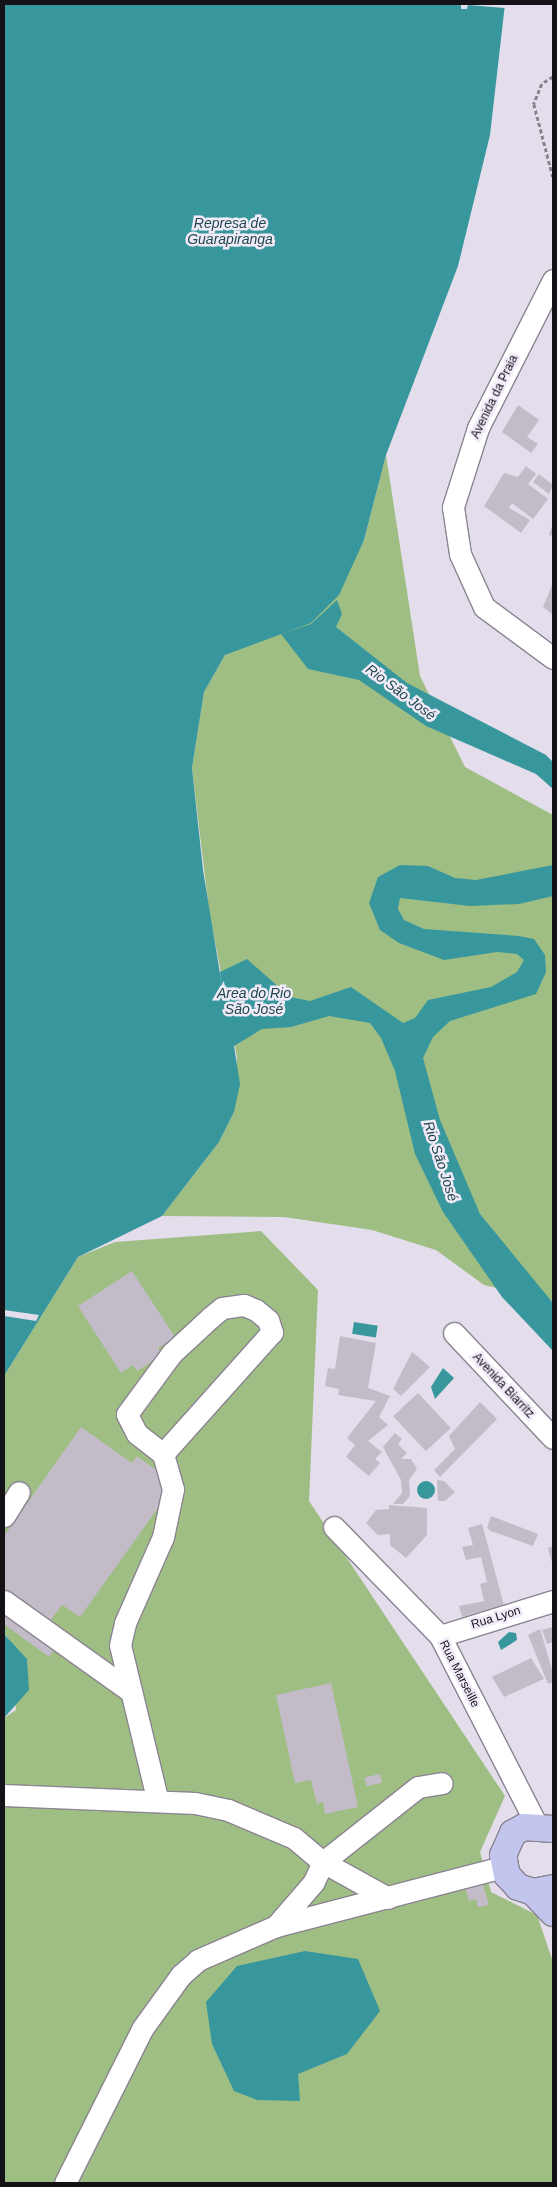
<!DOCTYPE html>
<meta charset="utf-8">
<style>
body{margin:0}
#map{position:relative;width:557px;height:2187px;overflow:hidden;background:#e4ddeb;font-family:Helvetica,sans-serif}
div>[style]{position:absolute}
.green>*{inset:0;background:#9fbe84}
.water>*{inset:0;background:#37979d;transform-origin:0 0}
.round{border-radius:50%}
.pier>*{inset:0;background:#e4ddeb}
.building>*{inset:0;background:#c3bbc8;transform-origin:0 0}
.path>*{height:2.5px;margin-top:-1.25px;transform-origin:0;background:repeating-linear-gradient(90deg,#88838d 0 4px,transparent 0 6.5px)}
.roads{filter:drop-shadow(1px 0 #8a8491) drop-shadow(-1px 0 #8a8491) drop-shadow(0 1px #8a8491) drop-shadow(0 -1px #8a8491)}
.minor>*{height:21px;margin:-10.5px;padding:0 10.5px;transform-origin:10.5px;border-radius:10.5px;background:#fff}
.major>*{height:26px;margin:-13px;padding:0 13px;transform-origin:13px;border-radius:13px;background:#c2c5ee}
span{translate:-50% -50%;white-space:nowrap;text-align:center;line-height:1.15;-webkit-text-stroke:5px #f1eaf9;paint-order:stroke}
.street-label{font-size:12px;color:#151217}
.water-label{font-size:14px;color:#1d484b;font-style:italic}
.frame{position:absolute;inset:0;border:5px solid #151217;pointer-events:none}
</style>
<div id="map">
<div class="green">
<div style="clip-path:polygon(386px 455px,420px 676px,465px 767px,553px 815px,553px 1301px,484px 1285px,436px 1250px,372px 1230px,284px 1217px,162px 1216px,219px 1142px,234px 1112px,237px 1057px,209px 910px,192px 768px,204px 692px,225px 655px,251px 642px,364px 540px)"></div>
<div style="clip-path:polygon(261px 1231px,318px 1290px,309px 1501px,505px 1796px,480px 1852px,491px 1892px,537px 1915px,553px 1962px,553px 2183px,4px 2183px,4px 1718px,16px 1710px,9px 1639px,4px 1634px,4px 1376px,78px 1257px,115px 1242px)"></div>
</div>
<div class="water">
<div style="clip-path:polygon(4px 4px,505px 4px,490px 135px,458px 266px,386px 455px,364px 540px,339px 595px,311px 623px,225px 655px,204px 692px,192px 768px,203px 870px,223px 992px,220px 972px,247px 959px,290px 997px,310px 1001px,351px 987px,403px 1023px,415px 1018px,428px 1000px,491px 987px,517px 972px,524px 960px,517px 954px,497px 952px,444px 960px,399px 943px,380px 930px,369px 903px,378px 877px,400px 865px,428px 866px,455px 878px,476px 880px,553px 865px,553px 896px,519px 904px,470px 906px,400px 898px,398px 909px,404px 920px,424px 929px,519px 936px,534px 939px,545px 955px,546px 972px,536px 994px,450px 1021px,433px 1037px,423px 1058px,440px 1120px,480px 1214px,553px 1303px,553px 1351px,502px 1297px,443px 1212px,415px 1154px,395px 1071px,381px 1038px,370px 1023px,329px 1016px,291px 1027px,262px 1029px,234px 1046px,240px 1084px,234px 1112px,219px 1142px,162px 1216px,78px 1257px,4px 1376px)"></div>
<div style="clip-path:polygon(337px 600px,342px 614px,336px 627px,407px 683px,546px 755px,553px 762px,553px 789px,536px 774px,426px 726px,359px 680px,308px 669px,281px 634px,311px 624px)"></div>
<div style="left:354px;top:1322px;width:24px;height:12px;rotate:9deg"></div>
<div style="clip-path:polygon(443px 1368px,454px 1378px,435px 1399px,431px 1387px)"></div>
<div class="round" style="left:417px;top:1481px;width:18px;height:18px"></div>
<div style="clip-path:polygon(509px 1632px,516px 1633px,517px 1640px,501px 1650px,498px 1642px)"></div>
<div style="clip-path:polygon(4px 1634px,27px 1659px,29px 1690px,4px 1718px)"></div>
<div style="clip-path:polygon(305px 1951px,358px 1959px,380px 2011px,347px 2054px,298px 2074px,300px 2101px,257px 2100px,234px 2091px,212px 2044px,206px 2002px,237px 1966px)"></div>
</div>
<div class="pier">
<div style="clip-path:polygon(461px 4px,505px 4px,505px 8px,468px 5px,467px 9px,461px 9px)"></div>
<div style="clip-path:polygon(4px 1310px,39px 1315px,36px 1321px,4px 1316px)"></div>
</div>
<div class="building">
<div style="clip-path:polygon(518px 405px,539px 420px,527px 437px,538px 444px,531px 453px,502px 432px)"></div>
<div style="clip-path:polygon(526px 466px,536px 474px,528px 484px,548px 499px,533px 519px,512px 503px,509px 508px,530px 520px,521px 533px,484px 506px,504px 473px,518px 477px)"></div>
<div style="clip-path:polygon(539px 474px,553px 485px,549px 494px,533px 482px)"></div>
<div style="clip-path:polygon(553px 523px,553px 536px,549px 535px)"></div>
<div style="clip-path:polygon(553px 583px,553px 615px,543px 607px)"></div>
<div style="clip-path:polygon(132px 1271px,175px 1337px,158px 1348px,162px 1355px,137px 1371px,133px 1365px,121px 1373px,78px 1306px)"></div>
<div style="clip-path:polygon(340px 1336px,376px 1343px,368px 1388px,390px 1396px,379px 1417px,388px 1425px,368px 1441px,382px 1452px,375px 1459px,380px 1463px,369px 1476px,346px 1457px,355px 1445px,347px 1438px,376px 1401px,338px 1395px,339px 1389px,325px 1386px,328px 1368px,335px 1369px)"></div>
<div style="clip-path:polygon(412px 1352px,430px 1367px,401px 1396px,393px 1389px)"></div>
<div style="left:418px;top:1393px;width:48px;height:34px;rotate:47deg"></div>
<div style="clip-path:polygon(480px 1402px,497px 1419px,440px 1477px,434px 1470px,455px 1449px,449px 1436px)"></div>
<div style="clip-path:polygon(81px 1427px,132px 1463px,137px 1456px,164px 1476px,159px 1483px,170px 1491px,80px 1617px,62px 1605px,49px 1622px,4px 1589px,4px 1536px)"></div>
<div style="clip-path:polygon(395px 1433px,402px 1439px,398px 1444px,407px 1453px,401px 1459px,411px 1459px,417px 1469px,409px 1480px,410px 1496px,403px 1504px,393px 1504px,402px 1493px,401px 1480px,383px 1447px)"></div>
<div style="clip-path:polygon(437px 1480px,444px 1481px,455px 1492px,445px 1501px,438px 1501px)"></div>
<div style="clip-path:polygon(389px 1505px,427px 1508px,427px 1535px,406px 1558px,390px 1545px,390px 1534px,378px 1535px,366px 1523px,376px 1510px,389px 1509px)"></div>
<div style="clip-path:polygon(491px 1516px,538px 1534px,533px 1546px,491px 1531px,487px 1528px)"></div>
<div style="clip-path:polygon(482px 1524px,504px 1605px,462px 1617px,459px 1606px,484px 1601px,480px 1584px,487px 1582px,481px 1557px,466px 1560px,462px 1547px,473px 1545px,468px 1528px)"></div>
<div style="clip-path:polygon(553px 1546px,553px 1566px,548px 1548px)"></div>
<div style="clip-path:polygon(4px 1607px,57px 1646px,49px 1657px,4px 1624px)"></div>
<div style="clip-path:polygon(553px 1627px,553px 1642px,547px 1644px,542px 1630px)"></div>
<div style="clip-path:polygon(540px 1629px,553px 1673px,553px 1682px,548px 1684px,528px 1635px)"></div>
<div style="clip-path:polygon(531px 1658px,544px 1679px,504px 1697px,492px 1677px)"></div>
<div style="clip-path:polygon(331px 1683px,358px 1807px,325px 1814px,323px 1802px,317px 1804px,311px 1780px,295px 1783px,276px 1695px)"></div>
<div style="left:380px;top:1774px;width:9px;height:16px;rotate:77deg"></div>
<div style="clip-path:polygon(482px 1882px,489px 1905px,478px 1907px,476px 1899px,469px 1901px,465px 1886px)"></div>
</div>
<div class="path">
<div style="left:553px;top:77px;width:13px;rotate:148deg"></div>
<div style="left:542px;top:84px;width:22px;rotate:112deg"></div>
<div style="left:534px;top:104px;width:75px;rotate:75.4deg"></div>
</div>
<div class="roads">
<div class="minor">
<div style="left:553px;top:280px;width:166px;rotate:116.9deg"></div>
<div style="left:478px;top:428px;width:83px;rotate:107.6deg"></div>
<div style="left:453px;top:507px;width:48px;rotate:81.5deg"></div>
<div style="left:460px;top:554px;width:58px;rotate:65.6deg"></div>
<div style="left:484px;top:607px;width:86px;rotate:36.5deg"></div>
<div style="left:454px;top:1333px;width:144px;rotate:46.7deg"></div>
<div style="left:4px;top:1516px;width:28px;rotate:-58deg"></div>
<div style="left:334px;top:1527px;width:152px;rotate:45.8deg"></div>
<div style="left:440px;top:1636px;width:211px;rotate:62.9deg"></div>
<div style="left:4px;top:1601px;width:155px;rotate:35.5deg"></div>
<div style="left:440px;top:1636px;width:118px;rotate:-17.2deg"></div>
<div style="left:4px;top:1795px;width:191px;rotate:2.4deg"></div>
<div style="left:195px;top:1803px;width:34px;rotate:12deg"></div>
<div style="left:228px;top:1810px;width:72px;rotate:23deg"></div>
<div style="left:294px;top:1838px;width:38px;rotate:40deg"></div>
<div style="left:323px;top:1862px;width:23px;rotate:115deg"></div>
<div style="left:313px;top:1883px;width:57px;rotate:130.7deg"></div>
<div style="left:157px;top:1798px;width:157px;rotate:-103.6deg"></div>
<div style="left:120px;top:1645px;width:23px;rotate:-77deg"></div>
<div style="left:125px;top:1623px;width:94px;rotate:-66.2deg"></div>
<div style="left:163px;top:1537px;width:49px;rotate:-78.2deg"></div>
<div style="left:173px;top:1489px;width:36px;rotate:-106deg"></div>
<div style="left:163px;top:1454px;width:33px;rotate:-142deg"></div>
<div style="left:137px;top:1434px;width:22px;rotate:-117deg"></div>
<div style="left:127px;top:1414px;width:76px;rotate:-53.6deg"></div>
<div style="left:172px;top:1353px;width:53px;rotate:-42.7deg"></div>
<div style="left:211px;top:1317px;width:14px;rotate:-39deg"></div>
<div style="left:222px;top:1308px;width:22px;rotate:-8deg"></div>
<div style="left:244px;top:1305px;width:13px;rotate:23deg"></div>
<div style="left:256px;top:1310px;width:16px;rotate:40deg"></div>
<div style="left:268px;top:1320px;width:13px;rotate:72deg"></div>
<div style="left:272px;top:1332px;width:164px;rotate:131.8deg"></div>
<div style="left:388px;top:1898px;width:74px;rotate:-151deg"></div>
<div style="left:323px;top:1862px;width:121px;rotate:-38.3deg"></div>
<div style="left:418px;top:1787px;width:24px;rotate:-9deg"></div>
<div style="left:65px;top:2183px;width:172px;rotate:-63.4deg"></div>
<div style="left:142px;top:2029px;width:67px;rotate:-54.2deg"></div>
<div style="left:181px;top:1975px;width:23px;rotate:-41deg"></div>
<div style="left:198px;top:1960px;width:85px;rotate:-23.6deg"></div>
<div style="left:276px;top:1926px;width:235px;rotate:-14.6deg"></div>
</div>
<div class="major">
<div style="left:553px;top:1829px;width:29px;rotate:-176deg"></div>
<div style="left:524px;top:1827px;width:13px;rotate:151deg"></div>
<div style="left:513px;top:1833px;width:24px;rotate:114deg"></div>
<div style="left:503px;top:1855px;width:20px;rotate:79deg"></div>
<div style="left:507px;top:1875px;width:16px;rotate:47deg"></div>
<div style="left:518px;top:1887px;width:16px;rotate:18deg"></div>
<div style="left:533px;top:1892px;width:20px;rotate:-11deg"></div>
<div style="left:533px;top:1892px;width:29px;rotate:46deg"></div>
</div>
</div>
<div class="street-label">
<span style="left:495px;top:397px;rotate:-64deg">Avenida da Praia</span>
<span style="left:503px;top:1386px;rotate:47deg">Avenida Biarritz</span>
<span style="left:496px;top:1618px;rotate:-17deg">Rua Lyon</span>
<span style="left:459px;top:1674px;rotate:63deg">Rua Marseille</span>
</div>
<div class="water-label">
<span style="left:230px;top:231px">Represa de<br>Guarapiranga</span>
<span style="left:401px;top:692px;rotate:37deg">Rio São José</span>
<span style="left:254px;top:1001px">Area do Rio<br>São José</span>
<span style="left:441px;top:1161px;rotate:72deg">Rio São José</span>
</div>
<div class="frame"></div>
</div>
